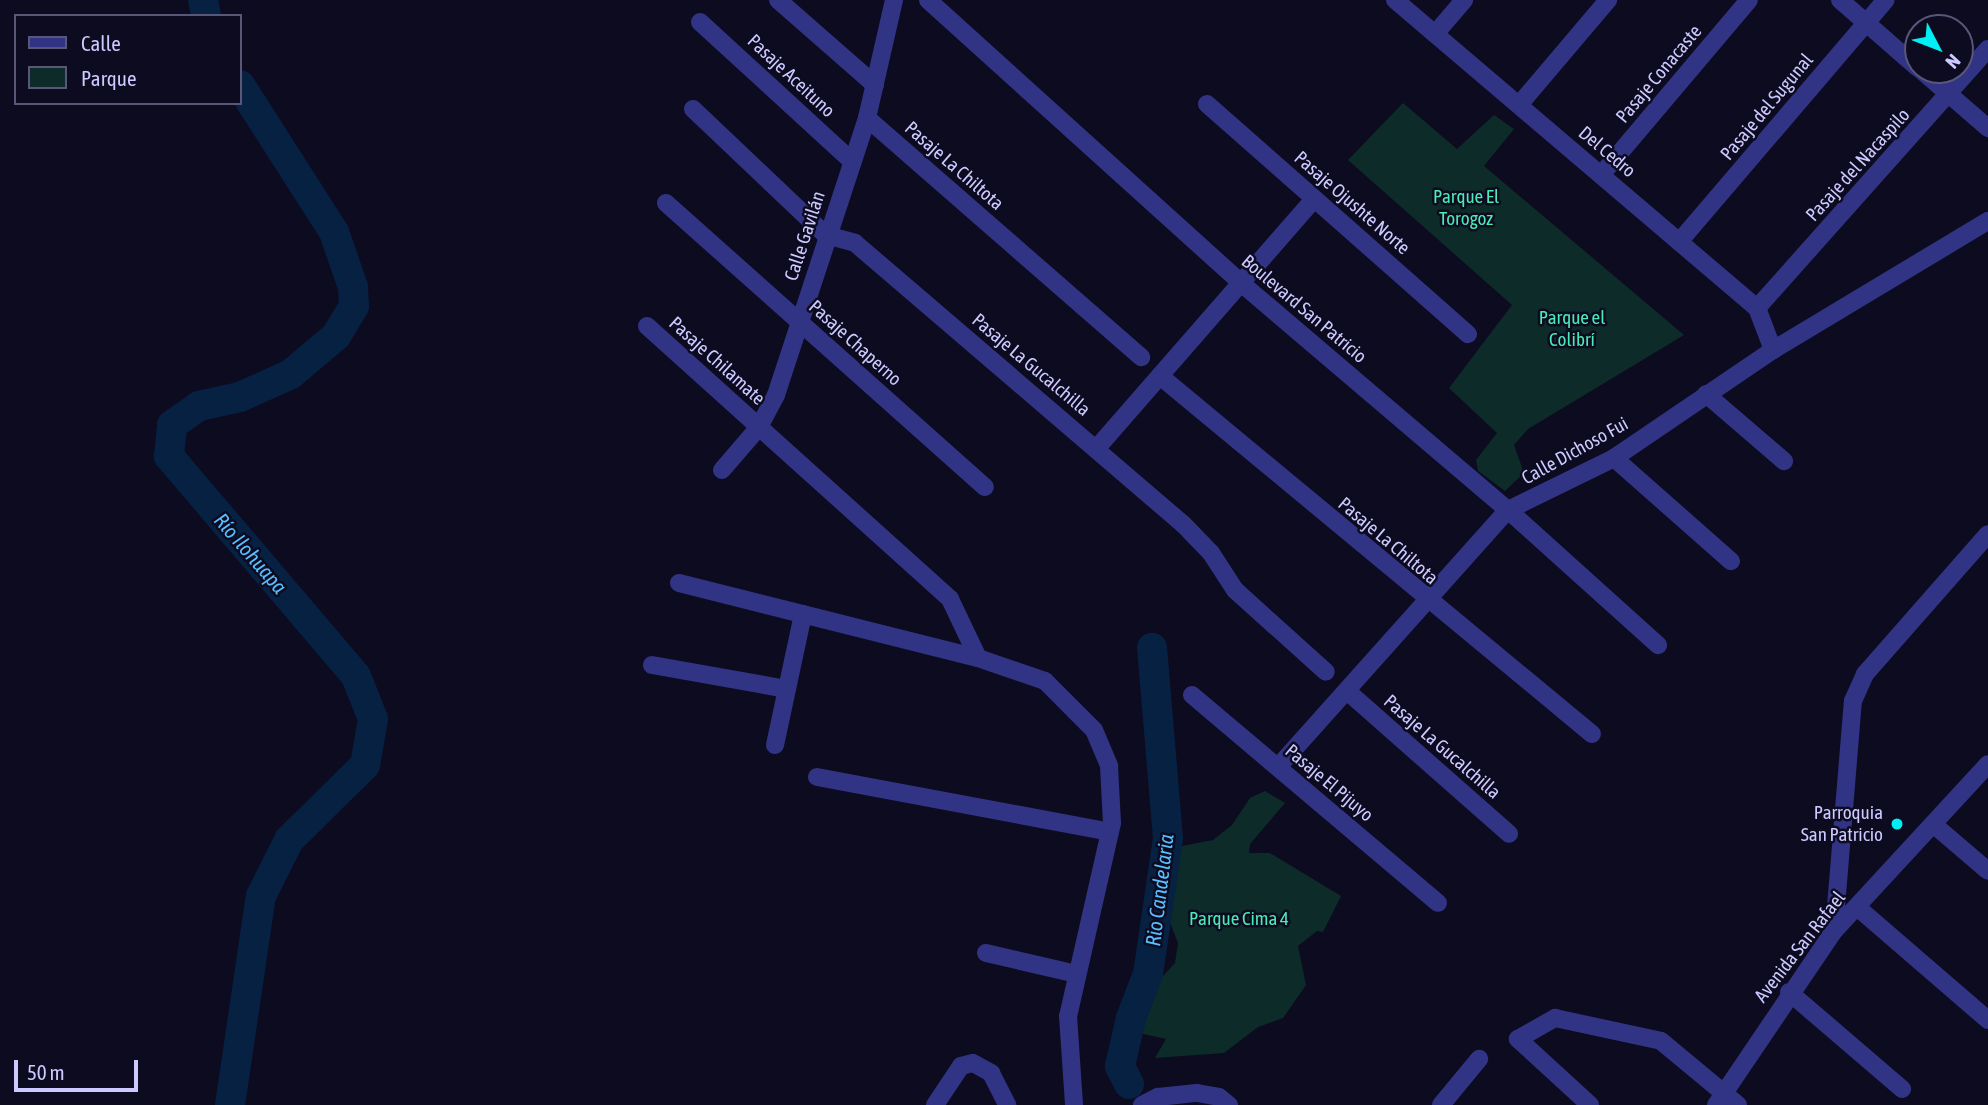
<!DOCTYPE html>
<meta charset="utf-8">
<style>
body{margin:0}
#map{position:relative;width:1988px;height:1105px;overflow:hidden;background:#0d0b20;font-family:"Asap Condensed",sans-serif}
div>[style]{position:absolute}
.green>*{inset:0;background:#0d2b28}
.river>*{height:30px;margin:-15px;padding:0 15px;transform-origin:15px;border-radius:15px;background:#072143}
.minor>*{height:18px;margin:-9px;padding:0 9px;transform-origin:9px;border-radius:9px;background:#313484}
.tertiary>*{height:18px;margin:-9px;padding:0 9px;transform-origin:9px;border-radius:9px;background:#313484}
.dots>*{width:19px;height:19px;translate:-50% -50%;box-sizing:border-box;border:4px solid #0d0b20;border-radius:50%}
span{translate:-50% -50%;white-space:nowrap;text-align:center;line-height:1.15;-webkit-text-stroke:5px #0d0b20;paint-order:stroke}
.street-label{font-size:19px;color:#cccaff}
.park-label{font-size:19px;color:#4beab6}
.poi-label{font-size:19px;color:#cccaff}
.right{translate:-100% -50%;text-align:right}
.water-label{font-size:21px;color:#58beff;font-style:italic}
.legend{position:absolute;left:14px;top:14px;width:228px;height:91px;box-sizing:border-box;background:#0d0b20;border:2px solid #595779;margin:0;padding:9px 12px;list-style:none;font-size:21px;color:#cccaff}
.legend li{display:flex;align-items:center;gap:14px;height:35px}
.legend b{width:35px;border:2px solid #595779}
.north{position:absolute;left:1904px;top:14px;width:70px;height:70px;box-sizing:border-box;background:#0d0b20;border:2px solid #595779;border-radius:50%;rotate:132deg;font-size:19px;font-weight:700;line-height:28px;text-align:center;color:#cccaff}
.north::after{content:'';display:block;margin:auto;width:24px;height:32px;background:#00eff5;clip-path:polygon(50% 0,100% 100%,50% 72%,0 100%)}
.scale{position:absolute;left:14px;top:1060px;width:124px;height:32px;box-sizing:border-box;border:4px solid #cccaff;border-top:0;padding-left:9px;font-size:21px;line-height:24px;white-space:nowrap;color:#cccaff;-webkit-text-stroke:5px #0d0b20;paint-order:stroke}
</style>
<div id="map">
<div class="green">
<div style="clip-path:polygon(1403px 103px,1457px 149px,1494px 115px,1514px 129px,1484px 166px,1684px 335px,1528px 429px,1514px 445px,1524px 473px,1505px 491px,1478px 471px,1476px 460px,1497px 433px,1449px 388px,1512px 305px,1348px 160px)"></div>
<div style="clip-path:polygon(1265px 791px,1285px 803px,1250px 844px,1249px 853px,1270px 853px,1341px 896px,1323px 932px,1317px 931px,1298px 946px,1306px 985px,1283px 1018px,1258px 1027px,1224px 1053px,1155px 1058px,1166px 1039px,1126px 1030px,1136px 1003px,1145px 1005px,1148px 974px,1163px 976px,1175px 963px,1178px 943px,1169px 920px,1171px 886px,1182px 846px,1213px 840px,1232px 825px,1250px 798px)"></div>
</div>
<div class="river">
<div style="left:203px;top:0;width:16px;rotate:79deg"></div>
<div style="left:1129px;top:1084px;width:20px;rotate:-117deg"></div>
<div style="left:1120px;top:1066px;width:49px;rotate:-77.1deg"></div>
<div style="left:1131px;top:1018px;width:47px;rotate:-68.9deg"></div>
<div style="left:1148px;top:974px;width:137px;rotate:-81.6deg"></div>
<div style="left:1168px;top:838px;width:191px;rotate:-94.8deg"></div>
<div style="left:230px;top:1105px;width:211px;rotate:-81.6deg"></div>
<div style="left:261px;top:896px;width:63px;rotate:-63.4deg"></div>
<div style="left:289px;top:840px;width:107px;rotate:-44.6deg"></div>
<div style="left:365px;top:765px;width:47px;rotate:-80.1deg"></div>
<div style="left:373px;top:719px;width:46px;rotate:-111.6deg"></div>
<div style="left:356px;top:676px;width:289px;rotate:-130.4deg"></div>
<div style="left:169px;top:456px;width:31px;rotate:-84deg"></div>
<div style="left:172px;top:425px;width:33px;rotate:-35deg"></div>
<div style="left:199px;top:406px;width:42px;rotate:-12.4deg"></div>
<div style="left:240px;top:397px;width:56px;rotate:-24.3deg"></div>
<div style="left:291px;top:374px;width:59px;rotate:-40.2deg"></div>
<div style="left:336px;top:336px;width:35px;rotate:-59deg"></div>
<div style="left:354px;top:306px;width:19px;rotate:-93deg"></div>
<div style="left:353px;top:287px;width:58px;rotate:-109.1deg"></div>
<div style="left:334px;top:232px;width:174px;rotate:-122.6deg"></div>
</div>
<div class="minor">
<div style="left:778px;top:0;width:129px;rotate:41.2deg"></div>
<div style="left:928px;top:0;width:422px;rotate:42.1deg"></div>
<div style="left:1241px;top:283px;width:350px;rotate:40.4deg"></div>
<div style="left:1508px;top:510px;width:202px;rotate:42deg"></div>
<div style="left:1395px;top:0;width:475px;rotate:40.4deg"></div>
<div style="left:1757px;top:308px;width:45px;rotate:69.1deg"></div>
<div style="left:700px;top:22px;width:207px;rotate:42.5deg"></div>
<div style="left:1435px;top:34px;width:45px;rotate:-49.5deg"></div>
<div style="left:1207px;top:104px;width:348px;rotate:41.4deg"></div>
<div style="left:1519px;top:105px;width:138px;rotate:-49.7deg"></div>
<div style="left:693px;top:109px;width:183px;rotate:43.5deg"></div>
<div style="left:826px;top:235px;width:30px;rotate:15deg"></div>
<div style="left:855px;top:243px;width:432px;rotate:40.6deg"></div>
<div style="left:1183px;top:524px;width:40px;rotate:46deg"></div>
<div style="left:1211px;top:553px;width:44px;rotate:57deg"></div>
<div style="left:1235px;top:590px;width:122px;rotate:42deg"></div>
<div style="left:867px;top:118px;width:364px;rotate:41.1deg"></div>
<div style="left:1601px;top:175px;width:229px;rotate:-49.8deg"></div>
<div style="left:666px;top:203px;width:427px;rotate:41.7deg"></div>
<div style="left:1679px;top:242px;width:318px;rotate:-49.5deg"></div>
<div style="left:1757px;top:308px;width:347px;rotate:-48.3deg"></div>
<div style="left:647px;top:326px;width:408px;rotate:42deg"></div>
<div style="left:950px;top:599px;width:65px;rotate:64.6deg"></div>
<div style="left:1160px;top:376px;width:561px;rotate:39.65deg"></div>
<div style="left:1706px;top:394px;width:103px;rotate:40.7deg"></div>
<div style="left:1096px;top:449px;width:332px;rotate:-48.9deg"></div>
<div style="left:1614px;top:458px;width:156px;rotate:41.4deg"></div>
<div style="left:722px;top:470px;width:57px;rotate:-49.3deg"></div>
<div style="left:759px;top:427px;width:36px;rotate:-62deg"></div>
<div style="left:776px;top:395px;width:292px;rotate:-71.8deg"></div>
<div style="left:867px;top:118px;width:121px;rotate:-77.1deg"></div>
<div style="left:679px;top:583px;width:308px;rotate:14.1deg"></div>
<div style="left:978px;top:658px;width:71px;rotate:18.9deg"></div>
<div style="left:1045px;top:681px;width:69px;rotate:45deg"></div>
<div style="left:1094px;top:730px;width:39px;rotate:67deg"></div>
<div style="left:1109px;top:766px;width:57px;rotate:87deg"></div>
<div style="left:1112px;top:823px;width:198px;rotate:102.8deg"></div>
<div style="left:1068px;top:1016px;width:89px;rotate:86.1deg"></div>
<div style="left:652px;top:665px;width:137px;rotate:10.1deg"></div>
<div style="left:1347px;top:691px;width:216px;rotate:41.4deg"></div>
<div style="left:1192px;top:695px;width:322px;rotate:40.2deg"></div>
<div style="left:775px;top:745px;width:134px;rotate:-77.9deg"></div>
<div style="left:1278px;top:767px;width:345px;rotate:-48.2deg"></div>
<div style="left:1508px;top:510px;width:118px;rotate:-26.1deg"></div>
<div style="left:1614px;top:458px;width:192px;rotate:-34.2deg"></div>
<div style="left:1773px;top:350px;width:251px;rotate:-31deg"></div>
<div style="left:817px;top:777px;width:298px;rotate:10.6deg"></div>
<div style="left:1933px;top:824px;width:72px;rotate:40.5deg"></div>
<div style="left:1857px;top:907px;width:173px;rotate:40.8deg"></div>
<div style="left:1834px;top:931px;width:231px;rotate:-85.3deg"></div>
<div style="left:1853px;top:701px;width:30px;rotate:-66deg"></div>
<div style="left:1865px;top:674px;width:186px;rotate:-48.7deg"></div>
<div style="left:986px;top:953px;width:93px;rotate:13deg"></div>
<div style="left:1789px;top:992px;width:149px;rotate:40.6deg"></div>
<div style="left:935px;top:1105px;width:47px;rotate:-56.3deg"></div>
<div style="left:961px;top:1066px;width:12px;rotate:-14deg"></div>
<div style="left:973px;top:1063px;width:21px;rotate:29deg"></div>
<div style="left:991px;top:1073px;width:36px;rotate:63deg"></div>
<div style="left:1142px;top:1105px;width:18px;rotate:-27deg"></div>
<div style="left:1158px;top:1097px;width:39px;rotate:-6deg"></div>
<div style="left:1197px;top:1093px;width:22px;rotate:10deg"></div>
<div style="left:1219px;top:1097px;width:13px;rotate:39deg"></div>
<div style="left:1441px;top:1105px;width:60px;rotate:-50.4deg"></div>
<div style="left:1590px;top:1105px;width:98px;rotate:-137.5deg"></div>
<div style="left:1518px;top:1039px;width:43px;rotate:-29.6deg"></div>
<div style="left:1555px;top:1018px;width:108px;rotate:12.2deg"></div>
<div style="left:1661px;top:1041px;width:100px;rotate:39.7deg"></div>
</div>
<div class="tertiary">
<div style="left:1840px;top:0;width:103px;rotate:41.1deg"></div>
<div style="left:1921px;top:70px;width:89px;rotate:40.9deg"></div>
<div style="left:1716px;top:1105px;width:210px;rotate:-55.9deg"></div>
<div style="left:1834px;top:931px;width:227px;rotate:-47.3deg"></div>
</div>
<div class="dots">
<div style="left:1897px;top:824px;background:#00eff5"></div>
</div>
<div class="street-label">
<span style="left:1659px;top:74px;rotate:-50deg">Pasaje Conacaste</span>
<span style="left:791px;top:76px;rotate:43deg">Pasaje Aceituno</span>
<span style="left:1767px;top:107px;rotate:-50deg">Pasaje del Sugunal</span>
<span style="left:1607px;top:152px;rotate:40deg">Del Cedro</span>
<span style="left:1858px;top:165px;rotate:-48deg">Pasaje del Nacaspilo</span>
<span style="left:954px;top:166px;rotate:41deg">Pasaje La Chiltota</span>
<span style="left:1352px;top:203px;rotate:41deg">Pasaje Ojushte Norte</span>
<span style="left:805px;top:236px;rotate:-72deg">Calle Gavilán</span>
<span style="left:1304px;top:309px;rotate:40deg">Boulevard San Patricio</span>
<span style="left:855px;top:343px;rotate:42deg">Pasaje Chaperno</span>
<span style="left:717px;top:361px;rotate:42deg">Pasaje Chilamate</span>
<span style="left:1031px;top:365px;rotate:40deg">Pasaje La Gucalchilla</span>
<span style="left:1575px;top:451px;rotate:-29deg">Calle Dichoso Fui</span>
<span style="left:1388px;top:541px;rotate:40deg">Pasaje La Chiltota</span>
<span style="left:1442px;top:747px;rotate:41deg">Pasaje La Gucalchilla</span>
<span style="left:1329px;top:783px;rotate:40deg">Pasaje El Pijuyo</span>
<span style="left:1800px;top:947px;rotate:-52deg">Avenida San Rafael</span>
</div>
<div class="park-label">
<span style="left:1466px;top:208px">Parque El<br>Torogoz</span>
<span style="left:1572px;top:329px">Parque el<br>Colibrí</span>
<span style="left:1239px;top:919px">Parque Cima 4</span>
</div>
<div class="poi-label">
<span class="right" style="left:1883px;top:824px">Parroquia<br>San Patricio</span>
</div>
<div class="water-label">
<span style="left:251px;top:553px;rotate:49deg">Río Ilohuapa</span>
<span style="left:1159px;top:890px;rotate:-83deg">Rio Candelaria</span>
</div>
<ul class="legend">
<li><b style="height:9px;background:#313484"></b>Calle</li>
<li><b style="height:19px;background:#0d2b28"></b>Parque</li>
</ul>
<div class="north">N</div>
<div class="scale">50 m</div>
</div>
